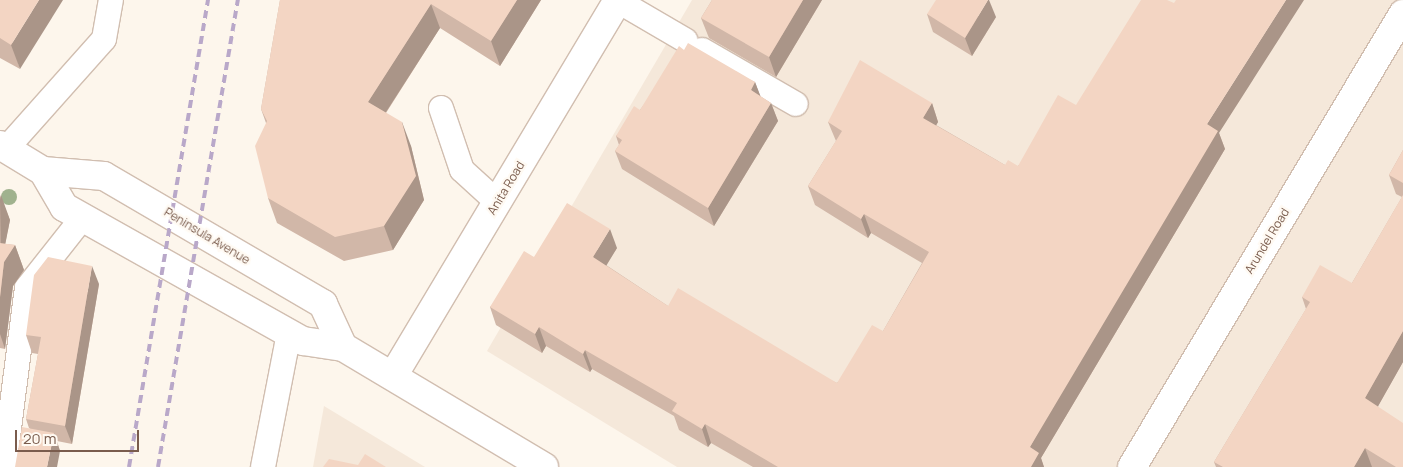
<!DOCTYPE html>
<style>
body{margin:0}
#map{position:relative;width:1403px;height:467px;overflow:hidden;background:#fdf6ec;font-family:Manrope,sans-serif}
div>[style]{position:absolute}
.residential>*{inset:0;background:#f5e8da}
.roads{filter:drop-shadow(1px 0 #d1beb0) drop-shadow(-1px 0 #d1beb0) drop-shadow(0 1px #d1beb0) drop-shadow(0 -1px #d1beb0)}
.service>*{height:24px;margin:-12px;padding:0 12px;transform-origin:12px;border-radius:12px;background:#fff}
.minor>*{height:28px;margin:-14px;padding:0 14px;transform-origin:14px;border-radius:14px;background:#fff}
.secondary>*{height:28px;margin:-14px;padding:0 14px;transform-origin:14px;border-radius:14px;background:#fff}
.rail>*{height:4px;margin-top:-2px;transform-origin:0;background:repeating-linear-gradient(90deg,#b9a8c9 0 8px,transparent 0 13px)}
.trees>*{width:16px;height:16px;margin:-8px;border-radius:50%;background:#a0b28e}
.wall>*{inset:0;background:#d1b7a8}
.shaded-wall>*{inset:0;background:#aa9588}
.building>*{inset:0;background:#f3d5c3}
span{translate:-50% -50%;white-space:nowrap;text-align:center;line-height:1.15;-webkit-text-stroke:4.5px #fffaf3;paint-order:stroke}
.street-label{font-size:12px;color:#7a5c4d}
.scale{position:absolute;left:15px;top:430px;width:124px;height:22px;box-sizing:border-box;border:2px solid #7a5c4d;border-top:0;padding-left:6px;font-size:15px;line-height:18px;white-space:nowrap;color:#7a5c4d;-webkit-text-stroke:4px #fffaf3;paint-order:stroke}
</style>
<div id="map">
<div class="residential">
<div style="clip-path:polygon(692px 0,1403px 0,1403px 467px,677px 467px,487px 351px)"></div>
<div style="clip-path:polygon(324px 406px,425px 467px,313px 467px)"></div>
</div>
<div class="roads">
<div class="service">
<div style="left:618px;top:1px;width:78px;rotate:30.2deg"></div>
<div style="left:702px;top:50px;width:108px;rotate:29.9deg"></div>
<div style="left:441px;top:108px;width:65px;rotate:71.3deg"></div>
<div style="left:462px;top:170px;width:47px;rotate:42.4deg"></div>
<div style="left:6px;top:149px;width:147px;rotate:-48.3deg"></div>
<div style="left:104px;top:39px;width:40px;rotate:-80deg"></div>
<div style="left:4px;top:467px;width:180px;rotate:-82.7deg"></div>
<div style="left:27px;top:288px;width:90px;rotate:-51.7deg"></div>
<div style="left:263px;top:467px;width:136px;rotate:-79deg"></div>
</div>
<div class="minor">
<div style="left:393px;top:376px;width:438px;rotate:-59.1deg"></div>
<div style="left:1132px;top:467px;width:528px;rotate:-59.11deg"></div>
</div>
<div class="secondary">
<div style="left:0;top:145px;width:50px;rotate:31.2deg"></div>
<div style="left:43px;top:171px;width:61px;rotate:4.7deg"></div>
<div style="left:104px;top:176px;width:254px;rotate:30.3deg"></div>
<div style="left:323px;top:304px;width:47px;rotate:65.1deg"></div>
<div style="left:43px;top:171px;width:42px;rotate:59.7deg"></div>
<div style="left:64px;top:207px;width:274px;rotate:29.3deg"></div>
<div style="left:303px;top:341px;width:40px;rotate:8.5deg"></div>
<div style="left:343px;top:347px;width:234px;rotate:30.8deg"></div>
</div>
</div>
<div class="rail">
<div style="left:129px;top:467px;width:474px;rotate:-80.4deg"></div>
<div style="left:158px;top:467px;width:474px;rotate:-80.3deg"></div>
</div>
<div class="trees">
<div style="left:9px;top:197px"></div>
</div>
<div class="wall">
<div style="clip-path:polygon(0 0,20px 69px,0 58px)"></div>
<div style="clip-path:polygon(280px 0,541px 0,500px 66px,440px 28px,386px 113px,411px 146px,424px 200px,393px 250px,344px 261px,277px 223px,268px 198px,266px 123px,261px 109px)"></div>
<div style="clip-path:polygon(712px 0,822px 0,776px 77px,709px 38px,701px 18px)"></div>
<div style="clip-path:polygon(927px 14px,996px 17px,972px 56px,933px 32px)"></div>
<div style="clip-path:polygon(684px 50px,755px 82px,760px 96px,771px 103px,778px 121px,714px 226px,622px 169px,615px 151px,619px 145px,616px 136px,640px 110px)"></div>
<div style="clip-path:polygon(932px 103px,938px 122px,936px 125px,1005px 165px,1018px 166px,1076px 105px,1219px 133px,1225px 149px,1041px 458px,1044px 467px,753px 467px,711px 443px,708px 447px,679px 430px,674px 416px,592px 369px,590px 372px,546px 346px,542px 353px,496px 325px,490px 307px,534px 257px,617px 248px,606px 265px,668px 306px,837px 383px,883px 331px,922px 263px,871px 233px,868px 238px,815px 205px,808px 186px,836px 141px,828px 122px)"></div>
<div style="clip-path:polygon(1403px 150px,1403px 362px,1378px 406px,1403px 467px,1216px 467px,1214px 462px,1306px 309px,1302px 297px,1352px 283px,1402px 197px,1396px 194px,1389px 175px)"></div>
<div style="clip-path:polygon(0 195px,10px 220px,5px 244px,15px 245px,24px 270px,13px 286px,5px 349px,0 348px)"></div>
<div style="clip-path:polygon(99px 284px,72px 444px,57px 441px,60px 451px,29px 428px,26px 419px,38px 354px,32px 353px,26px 335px)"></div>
</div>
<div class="shaded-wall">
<div style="clip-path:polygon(39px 0,63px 0,20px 69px,11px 45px)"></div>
<div style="clip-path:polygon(517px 0,541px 0,500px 66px,491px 41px)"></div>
<div style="clip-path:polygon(803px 0,822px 0,776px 77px,769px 57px)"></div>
<div style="clip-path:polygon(988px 0,989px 0,996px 17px,972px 56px,965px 38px)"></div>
<div style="clip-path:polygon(1286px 0,1304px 0,1219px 133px,1225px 149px,1041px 458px,1044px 467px,1031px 467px,1030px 447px,1207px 124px)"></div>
<div style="clip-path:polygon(431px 4px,440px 28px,377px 126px,368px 102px)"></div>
<div style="clip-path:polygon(755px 82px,762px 100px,751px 90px)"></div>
<div style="clip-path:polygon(771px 103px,778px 121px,714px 226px,708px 208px)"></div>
<div style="clip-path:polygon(932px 103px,938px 122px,930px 136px,923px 118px)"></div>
<div style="clip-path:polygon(402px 122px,411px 146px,424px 200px,393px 250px,384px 226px)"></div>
<div style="clip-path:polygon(1px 195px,10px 220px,1px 266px,0 200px)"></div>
<div style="clip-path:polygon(864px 214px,871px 233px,868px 238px,861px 219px)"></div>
<div style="clip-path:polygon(610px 229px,617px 248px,600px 276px,593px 257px)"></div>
<div style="clip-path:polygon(15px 245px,24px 270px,13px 286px,5px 349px,0 334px,0 297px,4px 262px)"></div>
<div style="clip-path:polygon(92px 266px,99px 284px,72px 444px,65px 426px)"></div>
<div style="clip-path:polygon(539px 327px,546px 346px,542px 353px,535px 334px)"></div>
<div style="clip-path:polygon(1403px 331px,1403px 362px,1372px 417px,1365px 398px)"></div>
<div style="clip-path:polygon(585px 350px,592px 369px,590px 372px,583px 354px)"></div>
<div style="clip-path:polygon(705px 424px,711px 443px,708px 447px,702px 429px)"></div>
<div style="clip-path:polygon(54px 433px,60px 451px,57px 467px,47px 467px)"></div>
<div style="clip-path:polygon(1365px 448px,1372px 467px,1354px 467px)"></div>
</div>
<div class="building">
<div style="clip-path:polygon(0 0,39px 0,11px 45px,0 38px)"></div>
<div style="clip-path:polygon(280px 0,517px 0,491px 41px,431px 4px,368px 102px,402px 122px,416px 176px,384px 226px,335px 237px,268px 198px,255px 146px,267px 121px,261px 109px)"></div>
<div style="clip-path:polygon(712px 0,803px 0,769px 57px,701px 18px)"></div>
<div style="clip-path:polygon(936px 0,988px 0,965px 38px,927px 14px)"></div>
<div style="clip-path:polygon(1141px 0,1167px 0,1174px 3px,1176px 0,1286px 0,1207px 124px,1218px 131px,1030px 447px,1039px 453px,1031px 467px,778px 467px,705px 424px,702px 429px,672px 411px,677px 403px,585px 350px,583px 354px,539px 327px,535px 334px,490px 307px,524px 251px,534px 257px,567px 203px,610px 229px,593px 257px,668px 306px,678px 288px,837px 383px,872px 325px,883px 331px,929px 252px,864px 214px,861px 219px,808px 186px,842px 131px,828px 122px,860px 60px,932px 103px,923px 118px,1005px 165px,1008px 160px,1018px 166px,1058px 95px,1076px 105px)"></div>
<div style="clip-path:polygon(688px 43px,755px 82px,751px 90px,771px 103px,708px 208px,615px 151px,622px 140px,616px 136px,634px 106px,640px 110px,679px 46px,684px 50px)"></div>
<div style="clip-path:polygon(1403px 150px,1403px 183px,1389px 175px)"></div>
<div style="clip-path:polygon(1403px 195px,1403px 331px,1365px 398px,1403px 423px,1403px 467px,1396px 467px,1365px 448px,1354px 467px,1223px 467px,1214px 462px,1310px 302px,1302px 297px,1320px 265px,1352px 283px)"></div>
<div style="clip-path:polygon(0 243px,15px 245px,4px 262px,0 297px)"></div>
<div style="clip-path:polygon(48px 257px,92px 266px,65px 426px,26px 419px,41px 337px,26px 335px,34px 275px)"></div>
<div style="clip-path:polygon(22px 427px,54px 433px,47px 467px,15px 467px)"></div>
<div style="clip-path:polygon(365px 454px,386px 467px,323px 467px,329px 459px,358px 465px)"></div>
</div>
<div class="street-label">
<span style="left:506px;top:188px;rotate:-59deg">Anita Road</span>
<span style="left:207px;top:236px;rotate:31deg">Peninsula Avenue</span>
<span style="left:1267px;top:241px;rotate:-59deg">Arundel Road</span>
</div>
<div class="scale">20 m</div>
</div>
